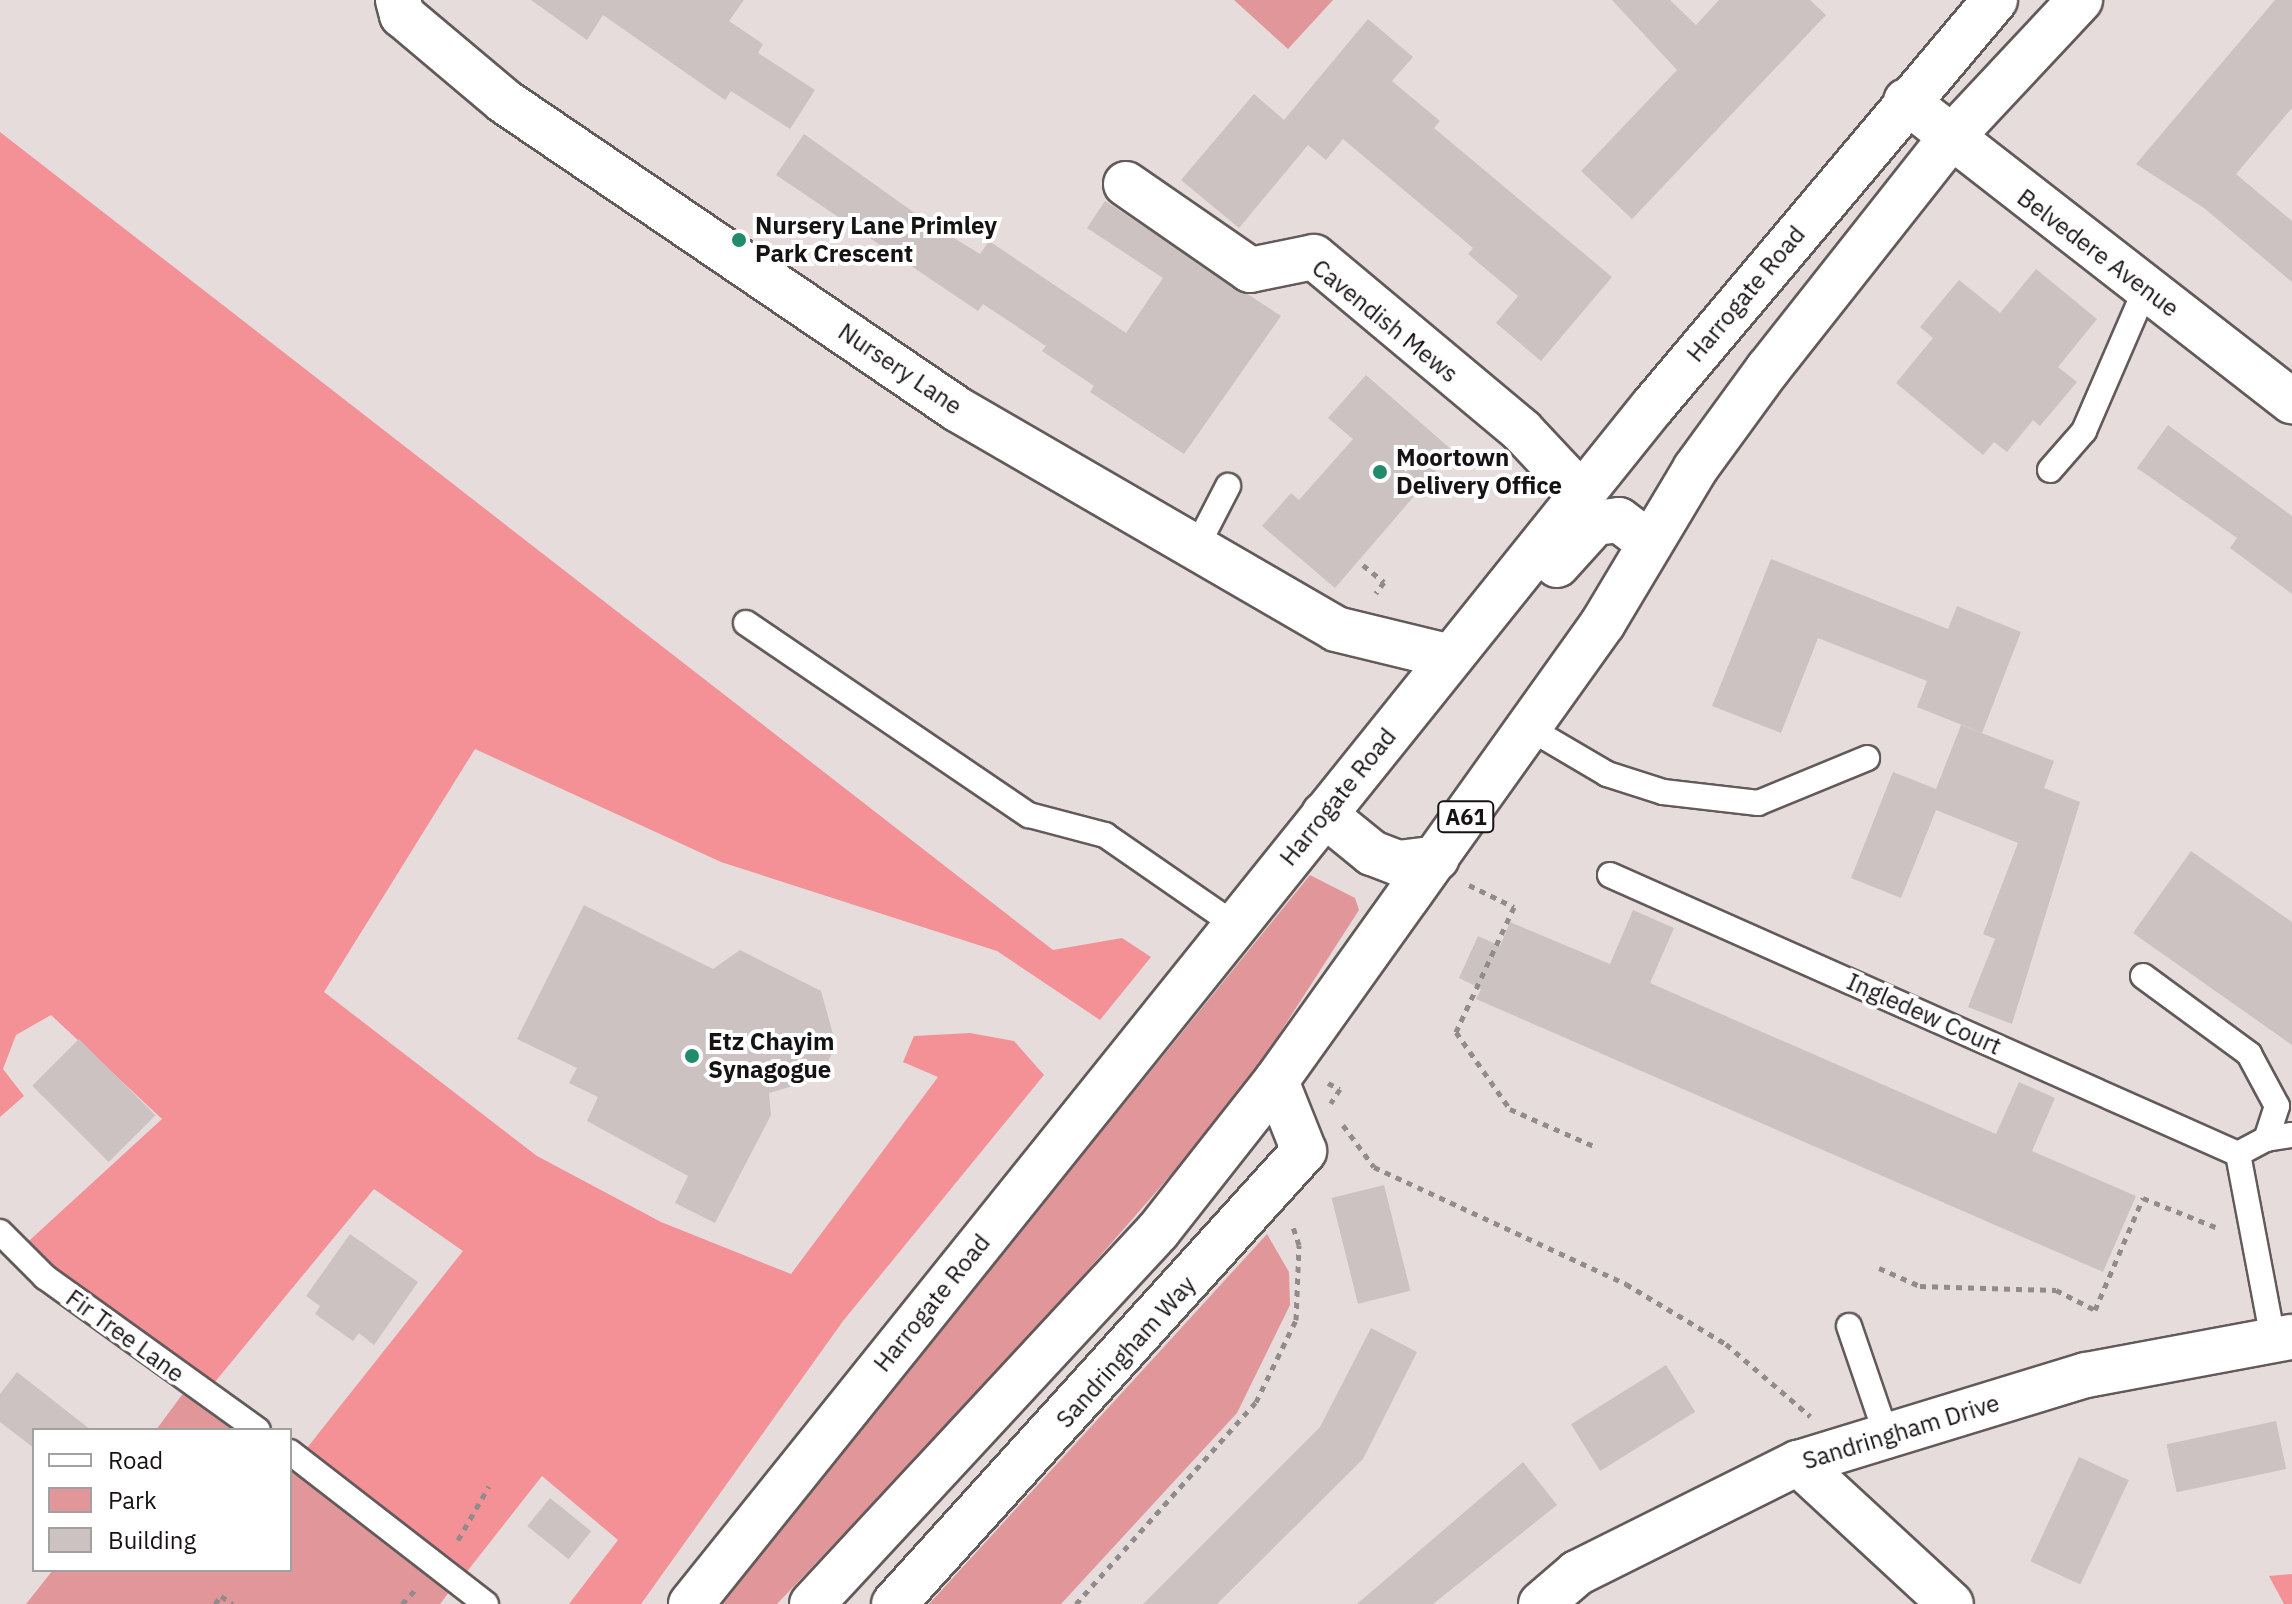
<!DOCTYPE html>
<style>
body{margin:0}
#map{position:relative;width:2292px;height:1604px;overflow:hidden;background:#e6dcdc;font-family:"IBM Plex Sans",sans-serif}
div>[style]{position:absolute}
.green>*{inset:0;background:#e19799}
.forest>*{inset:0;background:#f49196}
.building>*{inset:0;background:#ccc2c2;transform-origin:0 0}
.path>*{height:5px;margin-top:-2.5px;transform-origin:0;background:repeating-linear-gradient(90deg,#928b8b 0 6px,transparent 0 12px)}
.roads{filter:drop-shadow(2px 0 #635a5a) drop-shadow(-2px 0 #635a5a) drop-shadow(0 2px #635a5a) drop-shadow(0 -2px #635a5a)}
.lane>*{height:24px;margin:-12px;padding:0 12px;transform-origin:12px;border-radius:12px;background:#fff}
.street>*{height:44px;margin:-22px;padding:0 22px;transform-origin:22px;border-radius:22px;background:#fff}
.highway>*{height:44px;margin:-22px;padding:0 22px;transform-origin:22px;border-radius:22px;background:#fff}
.dots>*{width:22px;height:22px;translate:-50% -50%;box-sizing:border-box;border:4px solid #fff;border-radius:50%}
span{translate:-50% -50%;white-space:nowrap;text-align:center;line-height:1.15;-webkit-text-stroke:8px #fff;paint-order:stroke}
.shield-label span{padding:2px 6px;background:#fff;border:2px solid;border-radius:6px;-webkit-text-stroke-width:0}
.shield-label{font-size:22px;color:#161313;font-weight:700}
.poi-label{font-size:24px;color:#161313;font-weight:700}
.left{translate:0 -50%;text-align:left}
.street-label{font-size:24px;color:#161313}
.legend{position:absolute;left:32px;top:1428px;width:260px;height:144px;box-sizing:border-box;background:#fff;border:2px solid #a2a1a1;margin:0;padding:10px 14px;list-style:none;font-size:24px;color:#161313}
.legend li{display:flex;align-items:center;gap:16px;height:40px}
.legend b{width:40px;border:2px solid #a2a1a1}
</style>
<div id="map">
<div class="green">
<div style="clip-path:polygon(1234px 0,1333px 0,1288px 49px)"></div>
<div style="clip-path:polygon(1310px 875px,1355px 898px,1359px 910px,1238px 1098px,1019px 1349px,777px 1604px,718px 1604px)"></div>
<div style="clip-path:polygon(1267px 1234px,1289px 1272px,1290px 1305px,1237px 1413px,1061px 1604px,929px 1604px)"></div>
<div style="clip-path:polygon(190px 1384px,252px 1430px,156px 1430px)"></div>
<div style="clip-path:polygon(290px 1458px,456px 1583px,440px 1604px,26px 1604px,53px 1570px,290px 1570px)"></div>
</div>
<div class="forest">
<div style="clip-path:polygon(0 132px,1053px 950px,1122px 938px,1151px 957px,1100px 1020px,997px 951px,721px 862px,475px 749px,324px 992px,537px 1156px,661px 1222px,791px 1274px,938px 1077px,903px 1062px,914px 1036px,970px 1033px,1014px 1041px,1044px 1075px,843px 1321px,641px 1604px,569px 1604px,618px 1540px,542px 1476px,462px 1578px,299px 1458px,463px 1251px,374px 1189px,205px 1394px,19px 1250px,162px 1119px,51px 1015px,16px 1035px,3px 1069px,24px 1096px,0 1117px)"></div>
<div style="clip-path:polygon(2292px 1574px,2292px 1604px,2284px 1604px,2269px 1576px)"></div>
</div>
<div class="building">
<div style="clip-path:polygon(531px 0,744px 0,729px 21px,763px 44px,758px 53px,815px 90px,790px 129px,731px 91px,725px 100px,603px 15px,587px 40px)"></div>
<div style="clip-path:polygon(1612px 0,1670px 0,1696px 25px,1719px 0,1810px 0,1826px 15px,1632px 219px,1581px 171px,1677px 70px)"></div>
<div style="clip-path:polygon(2275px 0,2292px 0,2292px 108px,2236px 174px,2292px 221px,2292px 282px,2204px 208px,2136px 164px)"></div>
<div style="clip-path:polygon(1368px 19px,1413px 57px,1392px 81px,1440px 121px,1434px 128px,1612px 277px,1541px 361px,1496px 323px,1518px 296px,1468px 254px,1473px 248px,1343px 139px,1326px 160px,1308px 145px,1239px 228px,1181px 180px,1254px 94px,1284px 120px)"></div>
<div style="clip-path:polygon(804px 134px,923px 219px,980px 254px,989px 241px,1126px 333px,1163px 278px,1087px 228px,1105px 201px,1281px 316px,1184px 454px,1090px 392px,1094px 386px,1042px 351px,1046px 346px,983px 304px,978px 311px,776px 175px)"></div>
<div style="clip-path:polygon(2036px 269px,2097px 319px,2058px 367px,2077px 382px,2040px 426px,2033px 420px,2007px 452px,1994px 442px,1983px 455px,1896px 383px,1933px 338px,1920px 327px,1959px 280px,2000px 313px)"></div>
<div style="clip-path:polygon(1366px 375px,1453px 451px,1335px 588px,1262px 526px,1291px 493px,1299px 500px,1353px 439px,1328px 418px)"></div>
<div style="clip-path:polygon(2168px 425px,2292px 516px,2292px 594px,2230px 548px,2237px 538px,2137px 468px)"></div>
<div style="clip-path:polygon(1771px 559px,1948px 629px,1957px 606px,2021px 632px,1982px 733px,1917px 707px,1927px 681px,1818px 638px,1781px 733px,1712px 706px)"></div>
<div style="clip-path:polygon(1961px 725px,2054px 761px,2044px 788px,2080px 802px,2012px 1024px,1968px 1007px,1995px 939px,1983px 934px,2018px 843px,1936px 810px,1901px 898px,1851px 878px,1893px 772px,1936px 789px)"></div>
<div style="clip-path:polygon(2191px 851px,2292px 922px,2292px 1045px,2133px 933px)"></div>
<div style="clip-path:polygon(584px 905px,713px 969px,740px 950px,821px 991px,836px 1045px,820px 1078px,769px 1093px,771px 1115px,715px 1223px,675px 1203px,688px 1176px,587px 1121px,598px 1097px,569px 1083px,577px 1068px,517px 1039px)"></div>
<div style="clip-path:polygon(1633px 910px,1674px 928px,1650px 983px,1996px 1134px,2019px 1082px,2055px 1098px,2032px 1151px,2136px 1196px,2103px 1272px,1476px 999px,1481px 989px,1459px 978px,1478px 936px,1500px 946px,1510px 922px,1610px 964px)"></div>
<div style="left:79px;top:1039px;width:108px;height:66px;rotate:45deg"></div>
<div style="left:1384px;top:1185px;width:109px;height:54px;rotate:76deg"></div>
<div style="clip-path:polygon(350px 1234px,418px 1282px,374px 1345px,359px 1333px,353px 1341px,315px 1314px,320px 1306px,306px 1296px)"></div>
<div style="clip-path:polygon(1371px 1328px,1417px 1352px,1363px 1459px,1217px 1604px,1143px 1604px,1320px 1427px)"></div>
<div style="left:1666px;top:1365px;width:55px;height:112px;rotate:58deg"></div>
<div style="clip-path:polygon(17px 1372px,91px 1430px,34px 1430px,34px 1448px,0 1422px,0 1394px)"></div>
<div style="left:2276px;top:1421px;width:49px;height:112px;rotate:78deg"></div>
<div style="left:2079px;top:1457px;width:55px;height:115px;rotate:25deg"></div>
<div style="clip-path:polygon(1523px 1462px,1557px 1505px,1433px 1604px,1357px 1604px)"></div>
<div style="left:550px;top:1498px;width:53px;height:36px;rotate:39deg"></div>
</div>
<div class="path">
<div style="left:1363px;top:565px;width:27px;rotate:39deg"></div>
<div style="left:1384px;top:582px;width:14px;rotate:126deg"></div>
<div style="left:1469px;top:885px;width:50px;rotate:26.1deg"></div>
<div style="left:1514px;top:907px;width:138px;rotate:114.9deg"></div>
<div style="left:1456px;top:1032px;width:94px;rotate:55deg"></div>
<div style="left:1510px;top:1109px;width:94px;rotate:23.8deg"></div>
<div style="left:1328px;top:1083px;width:13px;rotate:27deg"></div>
<div style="left:1340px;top:1089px;width:17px;rotate:123deg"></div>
<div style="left:1343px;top:1125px;width:52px;rotate:53.6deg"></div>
<div style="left:1374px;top:1167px;width:278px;rotate:24.9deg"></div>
<div style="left:1626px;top:1284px;width:117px;rotate:31deg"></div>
<div style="left:1726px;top:1344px;width:111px;rotate:40.6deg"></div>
<div style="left:1879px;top:1268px;width:45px;rotate:23.7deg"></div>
<div style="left:1920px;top:1286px;width:136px;rotate:1.7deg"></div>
<div style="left:2056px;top:1290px;width:44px;rotate:27.1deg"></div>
<div style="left:2095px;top:1310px;width:122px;rotate:-66.8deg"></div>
<div style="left:2143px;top:1198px;width:81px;rotate:21.8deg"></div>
<div style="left:458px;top:1540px;width:62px;rotate:-60.1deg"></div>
<div style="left:215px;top:1604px;width:10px;rotate:-53deg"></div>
<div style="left:221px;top:1596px;width:14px;rotate:34deg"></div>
<div style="left:402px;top:1604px;width:19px;rotate:-47deg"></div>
<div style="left:1076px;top:1604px;width:271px;rotate:-48.3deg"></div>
<div style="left:1256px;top:1402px;width:91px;rotate:-64deg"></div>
<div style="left:1296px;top:1320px;width:75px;rotate:-87.7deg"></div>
<div style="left:1299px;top:1245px;width:19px;rotate:-108deg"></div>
</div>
<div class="roads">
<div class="lane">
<div style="left:2050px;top:470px;width:52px;rotate:-48.9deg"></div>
<div style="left:2084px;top:431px;width:154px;rotate:-66.6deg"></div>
<div style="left:1196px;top:548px;width:70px;rotate:-62.7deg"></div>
<div style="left:746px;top:623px;width:342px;rotate:34.2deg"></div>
<div style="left:1029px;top:815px;width:79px;rotate:14.7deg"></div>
<div style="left:1105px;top:835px;width:158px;rotate:34.7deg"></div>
<div style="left:1529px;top:728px;width:91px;rotate:30.5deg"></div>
<div style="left:1607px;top:774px;width:59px;rotate:17.8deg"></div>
<div style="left:1663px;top:792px;width:96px;rotate:6.6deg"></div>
<div style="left:1758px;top:803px;width:118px;rotate:-22.4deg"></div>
<div style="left:1610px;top:875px;width:687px;rotate:23.95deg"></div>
<div style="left:2238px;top:1154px;width:188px;rotate:79.3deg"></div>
<div style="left:2143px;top:976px;width:132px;rotate:36.3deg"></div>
<div style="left:2249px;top:1054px;width:59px;rotate:61.7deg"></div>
<div style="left:2277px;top:1106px;width:35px;rotate:108deg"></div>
<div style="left:2266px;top:1139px;width:32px;rotate:152deg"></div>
<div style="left:2266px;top:1139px;width:26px;rotate:-9deg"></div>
<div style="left:0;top:1232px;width:64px;rotate:45deg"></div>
<div style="left:45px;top:1277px;width:262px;rotate:35.7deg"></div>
<div style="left:1849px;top:1326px;width:114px;rotate:71.1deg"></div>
<div style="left:290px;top:1452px;width:248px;rotate:37.8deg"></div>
</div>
<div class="street">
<div style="left:398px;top:0;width:16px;rotate:75deg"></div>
<div style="left:402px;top:15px;width:133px;rotate:40.1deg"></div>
<div style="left:504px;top:101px;width:548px;rotate:34.21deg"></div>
<div style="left:957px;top:409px;width:438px;rotate:30.1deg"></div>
<div style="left:1336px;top:629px;width:118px;rotate:13.7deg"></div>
<div style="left:1906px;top:101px;width:489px;rotate:37.9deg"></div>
<div style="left:1126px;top:184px;width:151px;rotate:34.7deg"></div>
<div style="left:1250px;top:270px;width:65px;rotate:-11.5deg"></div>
<div style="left:1314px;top:257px;width:271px;rotate:39.9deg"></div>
<div style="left:1522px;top:431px;width:86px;rotate:46.9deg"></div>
<div style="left:1798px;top:1463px;width:208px;rotate:42.7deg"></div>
<div style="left:894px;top:1604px;width:611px;rotate:-47.85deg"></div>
<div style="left:1304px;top:1151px;width:75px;rotate:-111.8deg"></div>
<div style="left:1541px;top:1604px;width:48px;rotate:-40.7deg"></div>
<div style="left:1577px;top:1573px;width:247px;rotate:-26.5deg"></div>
<div style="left:1798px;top:1463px;width:301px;rotate:-17deg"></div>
<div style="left:2086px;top:1375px;width:209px;rotate:-10.5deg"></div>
</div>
<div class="highway">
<div style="left:1557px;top:565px;width:57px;rotate:-47.9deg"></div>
<div style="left:1595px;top:523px;width:24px;rotate:-7deg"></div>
<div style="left:1619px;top:520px;width:39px;rotate:37deg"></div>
<div style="left:1324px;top:814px;width:62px;rotate:39.1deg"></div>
<div style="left:1372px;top:853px;width:28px;rotate:21deg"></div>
<div style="left:1398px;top:863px;width:39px;rotate:-7deg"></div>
<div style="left:691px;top:1604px;width:1536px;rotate:-51.24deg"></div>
<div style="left:1653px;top:406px;width:531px;rotate:-49.89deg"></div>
<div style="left:812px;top:1604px;width:509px;rotate:-47.15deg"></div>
<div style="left:1158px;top:1231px;width:191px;rotate:-51.8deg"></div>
<div style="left:1276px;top:1081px;width:563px;rotate:-54.47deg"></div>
<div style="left:1603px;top:623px;width:179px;rotate:-59.1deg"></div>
<div style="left:1695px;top:469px;width:124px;rotate:-53.9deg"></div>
<div style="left:1768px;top:369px;width:292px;rotate:-51.7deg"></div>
<div style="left:1949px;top:140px;width:192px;rotate:-46.9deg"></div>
</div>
</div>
<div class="dots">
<div style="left:739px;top:240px;background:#208c6b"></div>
<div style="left:1380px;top:472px;background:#208c6b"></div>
<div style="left:692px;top:1056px;background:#208c6b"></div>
</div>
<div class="shield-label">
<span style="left:1466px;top:817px">A61</span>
</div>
<div class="poi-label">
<span class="left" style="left:755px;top:240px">Nursery Lane Primley<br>Park Crescent</span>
<span class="left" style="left:1396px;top:472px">Moortown<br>Delivery Office</span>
<span class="left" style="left:708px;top:1056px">Etz Chayim<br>Synagogue</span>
</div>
<div class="street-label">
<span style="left:2098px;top:253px;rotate:37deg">Belvedere Avenue</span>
<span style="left:1746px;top:294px;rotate:-50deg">Harrogate Road</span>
<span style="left:1385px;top:321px;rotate:39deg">Cavendish Mews</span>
<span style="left:900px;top:369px;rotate:34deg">Nursery Lane</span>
<span style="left:1338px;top:797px;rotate:-51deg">Harrogate Road</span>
<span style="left:1924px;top:1014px;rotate:24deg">Ingledew Court</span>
<span style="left:932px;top:1303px;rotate:-51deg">Harrogate Road</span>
<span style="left:125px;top:1336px;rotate:36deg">Fir Tree Lane</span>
<span style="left:1126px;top:1352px;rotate:-48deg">Sandringham Way</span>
<span style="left:1901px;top:1432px;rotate:-17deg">Sandringham Drive</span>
</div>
<ul class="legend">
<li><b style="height:10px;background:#fff"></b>Road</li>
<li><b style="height:22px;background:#e19799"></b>Park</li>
<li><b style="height:22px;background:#ccc2c2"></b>Building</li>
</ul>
</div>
